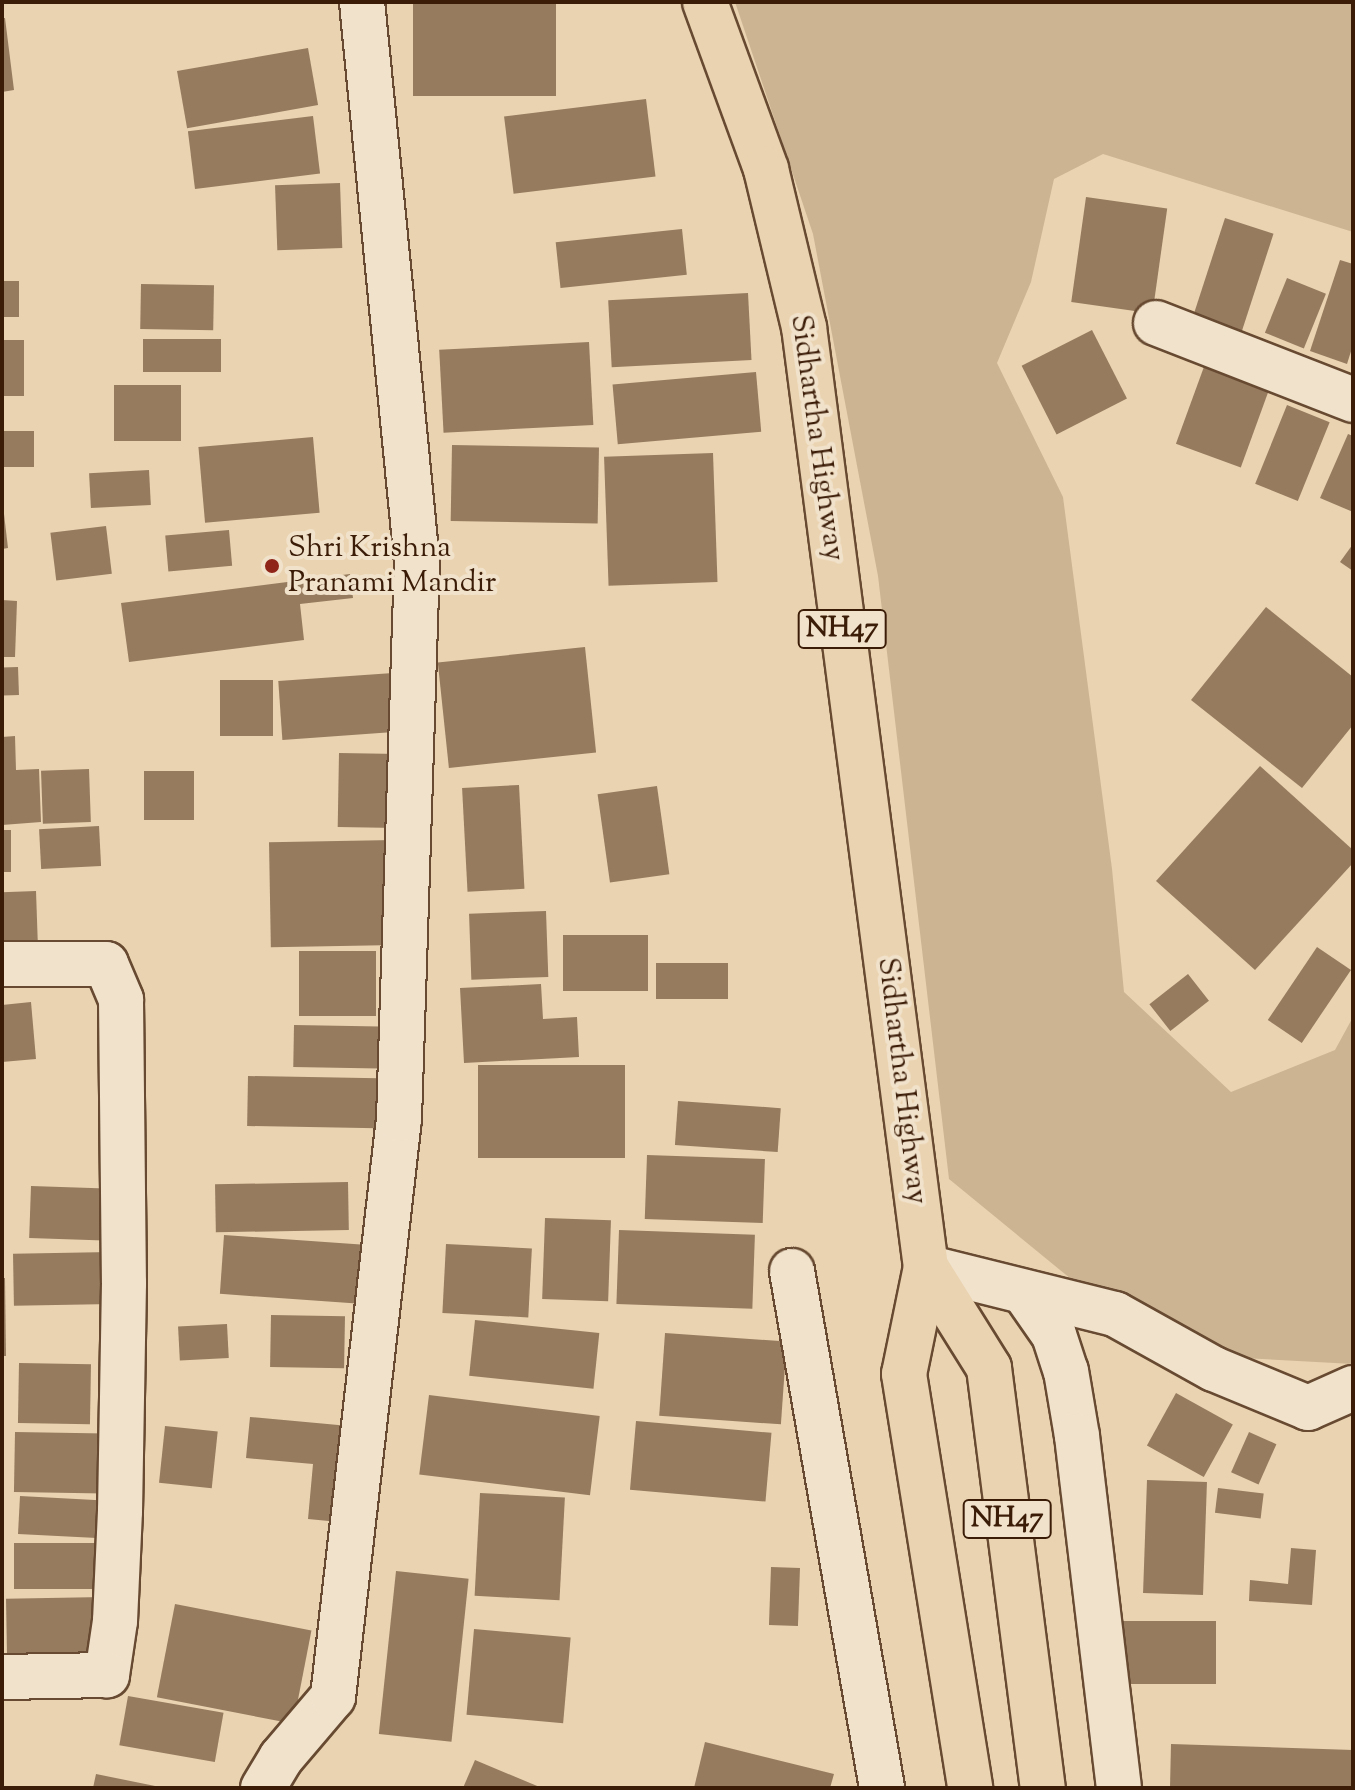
<!DOCTYPE html>
<style>
body{margin:0}
#map{position:relative;width:1355px;height:1790px;overflow:hidden;background:#ead3b0;font-family:"Sorts Mill Goudy",serif}
div>[style]{position:absolute}
.green>*{inset:0;background:#ccb493}
.building>*{inset:0;background:#967b5f;transform-origin:0 0}
.roads{filter:drop-shadow(2px 0 #674a31) drop-shadow(-2px 0 #674a31) drop-shadow(0 2px #674a31) drop-shadow(0 -2px #674a31)}
.minor>*{height:44px;margin:-22px;padding:0 22px;transform-origin:22px;border-radius:22px;background:#f1e2cc}
.highway>*{height:44px;margin:-22px;padding:0 22px;transform-origin:22px;border-radius:22px;background:#ead3b0}
.dots>*{width:22px;height:22px;translate:-50% -50%;box-sizing:border-box;border:4px solid #f1e2cc;border-radius:50%}
span{translate:-50% -50%;white-space:nowrap;text-align:center;line-height:1.15;-webkit-text-stroke:8px #f1e2cc;paint-order:stroke}
.shield-label span{padding:2px 6px;background:#f1e2cc;border:2px solid;border-radius:6px;-webkit-text-stroke-width:0}
.shield-label{font-size:28px;color:#3b1c07;font-weight:700}
.street-label{font-size:30px;color:#3b1c07}
.poi-label{font-size:30px;color:#3b1c07}
.left{translate:0 -50%;text-align:left}
.frame{position:absolute;inset:0;border:4px solid #3b1c07;pointer-events:none}
</style>
<div id="map">
<div class="green">
<div style="clip-path:polygon(735px 2px,1353px 2px,1353px 232px,1103px 154px,1054px 179px,1031px 282px,997px 363px,1063px 497px,1112px 869px,1124px 992px,1231px 1092px,1335px 1050px,1353px 1017px,1353px 1364px,1224px 1357px,1082px 1288px,949px 1179px,878px 576px,813px 234px)"></div>
</div>
<div class="building">
<div style="left:413px;top:2px;width:143px;height:94px"></div>
<div style="clip-path:polygon(2px 18px,5px 18px,14px 90px,2px 92px)"></div>
<div style="left:308px;top:48px;width:58px;height:133px;rotate:80deg"></div>
<div style="left:646px;top:99px;width:78px;height:143px;rotate:83deg"></div>
<div style="left:313px;top:116px;width:58px;height:126px;rotate:83deg"></div>
<div style="left:340px;top:183px;width:65px;height:65px;rotate:88deg"></div>
<div style="left:1086px;top:197px;width:82px;height:106px;rotate:8deg"></div>
<div style="left:1225px;top:218px;width:51px;height:103px;rotate:18deg"></div>
<div style="left:682px;top:229px;width:46px;height:127px;rotate:84deg"></div>
<div style="clip-path:polygon(1340px 260px,1353px 264px,1353px 345px,1347px 364px,1310px 351px)"></div>
<div style="left:1287px;top:278px;width:42px;height:59px;rotate:22deg"></div>
<div style="left:2px;top:281px;width:17px;height:36px"></div>
<div style="left:141px;top:284px;width:73px;height:45px;rotate:1deg"></div>
<div style="left:748px;top:293px;width:67px;height:140px;rotate:87deg"></div>
<div style="left:1092px;top:330px;width:77px;height:79px;rotate:63deg"></div>
<div style="left:143px;top:339px;width:78px;height:33px"></div>
<div style="left:2px;top:340px;width:22px;height:56px"></div>
<div style="left:589px;top:342px;width:83px;height:150px;rotate:87deg"></div>
<div style="left:1205px;top:364px;width:69px;height:85px;rotate:20deg"></div>
<div style="left:756px;top:372px;width:60px;height:144px;rotate:85deg"></div>
<div style="left:114px;top:385px;width:67px;height:56px"></div>
<div style="left:1287px;top:405px;width:46px;height:85px;rotate:22deg"></div>
<div style="left:34px;top:431px;width:36px;height:32px;rotate:90deg"></div>
<div style="clip-path:polygon(1348px 434px,1353px 436px,1353px 512px,1320px 498px)"></div>
<div style="left:313px;top:437px;width:76px;height:115px;rotate:85deg"></div>
<div style="left:452px;top:445px;width:147px;height:76px;rotate:1deg"></div>
<div style="left:713px;top:453px;width:129px;height:109px;rotate:88deg"></div>
<div style="left:149px;top:470px;width:35px;height:60px;rotate:87deg"></div>
<div style="clip-path:polygon(4px 514px,8px 548px,2px 549px,2px 515px)"></div>
<div style="left:106px;top:526px;width:48px;height:56px;rotate:83deg"></div>
<div style="left:229px;top:530px;width:36px;height:64px;rotate:85deg"></div>
<div style="clip-path:polygon(1353px 544px,1353px 571px,1340px 562px)"></div>
<div style="clip-path:polygon(350px 574px,353px 598px,300px 604px,304px 640px,129px 662px,121px 603px)"></div>
<div style="clip-path:polygon(2px 600px,17px 601px,15px 657px,2px 657px)"></div>
<div style="clip-path:polygon(1266px 607px,1353px 677px,1353px 725px,1302px 788px,1191px 700px)"></div>
<div style="left:585px;top:647px;width:106px;height:148px;rotate:84deg"></div>
<div style="left:18px;top:667px;width:28px;height:16px;rotate:88deg"></div>
<div style="left:393px;top:673px;width:59px;height:115px;rotate:86deg"></div>
<div style="left:220px;top:680px;width:53px;height:56px"></div>
<div style="clip-path:polygon(15px 736px,16px 770px,39px 769px,41px 822px,2px 825px,2px 737px)"></div>
<div style="left:339px;top:753px;width:60px;height:74px;rotate:1deg"></div>
<div style="clip-path:polygon(1260px 766px,1353px 850px,1353px 863px,1255px 970px,1156px 881px)"></div>
<div style="left:89px;top:769px;width:53px;height:48px;rotate:88deg"></div>
<div style="left:194px;top:771px;width:49px;height:50px;rotate:90deg"></div>
<div style="left:519px;top:785px;width:104px;height:57px;rotate:87deg"></div>
<div style="left:657px;top:786px;width:89px;height:60px;rotate:82deg"></div>
<div style="left:99px;top:826px;width:40px;height:60px;rotate:87deg"></div>
<div style="left:2px;top:830px;width:9px;height:42px"></div>
<div style="left:394px;top:840px;width:105px;height:125px;rotate:89deg"></div>
<div style="left:36px;top:891px;width:51px;height:34px;rotate:88deg"></div>
<div style="left:546px;top:911px;width:66px;height:77px;rotate:88deg"></div>
<div style="left:563px;top:935px;width:85px;height:56px"></div>
<div style="left:1317px;top:947px;width:41px;height:88px;rotate:34deg"></div>
<div style="left:299px;top:951px;width:77px;height:65px"></div>
<div style="left:656px;top:963px;width:72px;height:36px"></div>
<div style="left:1188px;top:974px;width:34px;height:49px;rotate:52deg"></div>
<div style="clip-path:polygon(541px 984px,543px 1019px,577px 1017px,579px 1057px,464px 1063px,460px 988px)"></div>
<div style="clip-path:polygon(31px 1002px,36px 1059px,2px 1062px,2px 1005px)"></div>
<div style="left:294px;top:1025px;width:100px;height:42px;rotate:1deg"></div>
<div style="left:478px;top:1065px;width:147px;height:93px"></div>
<div style="left:248px;top:1076px;width:144px;height:50px;rotate:1deg"></div>
<div style="left:678px;top:1101px;width:103px;height:44px;rotate:4deg"></div>
<div style="left:647px;top:1155px;width:118px;height:64px;rotate:2deg"></div>
<div style="left:348px;top:1182px;width:48px;height:133px;rotate:89deg"></div>
<div style="left:31px;top:1186px;width:75px;height:52px;rotate:2deg"></div>
<div style="left:545px;top:1218px;width:66px;height:81px;rotate:2deg"></div>
<div style="left:619px;top:1230px;width:136px;height:74px;rotate:2deg"></div>
<div style="left:224px;top:1235px;width:144px;height:59px;rotate:4deg"></div>
<div style="left:446px;top:1244px;width:86px;height:69px;rotate:3deg"></div>
<div style="left:111px;top:1252px;width:52px;height:98px;rotate:89deg"></div>
<div style="clip-path:polygon(2px 1278px,5px 1278px,6px 1356px,2px 1356px)"></div>
<div style="left:271px;top:1315px;width:74px;height:52px;rotate:1deg"></div>
<div style="left:475px;top:1320px;width:125px;height:56px;rotate:6deg"></div>
<div style="left:227px;top:1324px;width:34px;height:49px;rotate:87deg"></div>
<div style="left:665px;top:1333px;width:122px;height:83px;rotate:4deg"></div>
<div style="left:19px;top:1363px;width:72px;height:60px;rotate:1deg"></div>
<div style="left:1176px;top:1393px;width:65px;height:60px;rotate:29deg"></div>
<div style="left:429px;top:1395px;width:172px;height:80px;rotate:7deg"></div>
<div style="clip-path:polygon(250px 1417px,349px 1426px,339px 1522px,308px 1519px,313px 1464px,246px 1458px)"></div>
<div style="left:636px;top:1421px;width:136px;height:69px;rotate:5deg"></div>
<div style="left:165px;top:1426px;width:53px;height:57px;rotate:6deg"></div>
<div style="left:15px;top:1432px;width:90px;height:60px;rotate:1deg"></div>
<div style="left:1249px;top:1432px;width:30px;height:44px;rotate:24deg"></div>
<div style="left:1147px;top:1480px;width:60px;height:113px;rotate:2deg"></div>
<div style="left:1218px;top:1488px;width:46px;height:25px;rotate:7deg"></div>
<div style="left:480px;top:1493px;width:85px;height:103px;rotate:3deg"></div>
<div style="left:20px;top:1496px;width:89px;height:38px;rotate:3deg"></div>
<div style="left:14px;top:1543px;width:87px;height:46px"></div>
<div style="clip-path:polygon(1291px 1548px,1316px 1550px,1312px 1605px,1249px 1601px,1250px 1580px,1288px 1584px)"></div>
<div style="left:771px;top:1567px;width:29px;height:58px;rotate:2deg"></div>
<div style="left:396px;top:1571px;width:73px;height:164px;rotate:6deg"></div>
<div style="left:104px;top:1597px;width:62px;height:98px;rotate:89deg"></div>
<div style="left:175px;top:1604px;width:139px;height:95px;rotate:11deg"></div>
<div style="left:1109px;top:1621px;width:107px;height:63px"></div>
<div style="left:474px;top:1629px;width:97px;height:86px;rotate:5deg"></div>
<div style="left:128px;top:1696px;width:97px;height:50px;rotate:10deg"></div>
<div style="clip-path:polygon(705px 1742px,834px 1774px,830px 1788px,694px 1788px)"></div>
<div style="clip-path:polygon(1171px 1744px,1353px 1750px,1353px 1788px,1170px 1788px)"></div>
<div style="clip-path:polygon(475px 1760px,542px 1788px,463px 1788px)"></div>
<div style="clip-path:polygon(96px 1774px,160px 1787px,160px 1788px,93px 1788px)"></div>
</div>
<div class="roads">
<div class="minor">
<div style="left:1156px;top:323px;width:212px;rotate:21.3deg"></div>
<div style="left:2px;top:964px;width:104px"></div>
<div style="left:106px;top:964px;width:39px;rotate:67deg"></div>
<div style="left:121px;top:1000px;width:283px;rotate:89.4deg"></div>
<div style="left:124px;top:1283px;width:228px;rotate:91deg"></div>
<div style="left:120px;top:1511px;width:110px;rotate:92.6deg"></div>
<div style="left:115px;top:1621px;width:55px;rotate:98.4deg"></div>
<div style="left:107px;top:1675px;width:105px;rotate:178.9deg"></div>
<div style="left:926px;top:1267px;width:195px;rotate:14deg"></div>
<div style="left:1115px;top:1314px;width:113px;rotate:29.1deg"></div>
<div style="left:1214px;top:1369px;width:102px;rotate:22.5deg"></div>
<div style="left:1308px;top:1408px;width:49px;rotate:-24deg"></div>
<div style="left:792px;top:1271px;width:525px;rotate:80.12deg"></div>
<div style="left:1024px;top:1292px;width:52px;rotate:55.1deg"></div>
<div style="left:1054px;top:1335px;width:38px;rotate:72deg"></div>
<div style="left:1066px;top:1371px;width:66px;rotate:80.4deg"></div>
<div style="left:1077px;top:1436px;width:354px;rotate:83.2deg"></div>
<div style="left:263px;top:1788px;width:35px;rotate:-59deg"></div>
<div style="left:281px;top:1758px;width:80px;rotate:-49.6deg"></div>
<div style="left:333px;top:1697px;width:582px;rotate:-83.49deg"></div>
<div style="left:399px;top:1119px;width:557px;rotate:-88.15deg"></div>
<div style="left:417px;top:562px;width:563px;rotate:-95.61deg"></div>
</div>
<div class="highway">
<div style="left:705px;top:2px;width:178px;rotate:69.9deg"></div>
<div style="left:766px;top:169px;width:163px;rotate:76.5deg"></div>
<div style="left:804px;top:327px;width:948px;rotate:82.61deg"></div>
<div style="left:926px;top:1267px;width:109px;rotate:101.6deg"></div>
<div style="left:904px;top:1374px;width:419px;rotate:80.9deg"></div>
<div style="left:926px;top:1267px;width:119px;rotate:58deg"></div>
<div style="left:989px;top:1368px;width:423px;rotate:82.7deg"></div>
</div>
</div>
<div class="dots">
<div style="left:272px;top:566px;background:#8f2418"></div>
</div>
<div class="shield-label">
<span style="left:842px;top:629px">NH47</span>
<span style="left:1007px;top:1519px">NH47</span>
</div>
<div class="street-label">
<span style="left:816px;top:438px;rotate:82deg">Sidhartha Highway</span>
<span style="left:901px;top:1081px;rotate:83deg">Sidhartha Highway</span>
</div>
<div class="poi-label">
<span class="left" style="left:288px;top:566px">Shri Krishna<br>Pranami Mandir</span>
</div>
<div class="frame"></div>
</div>
